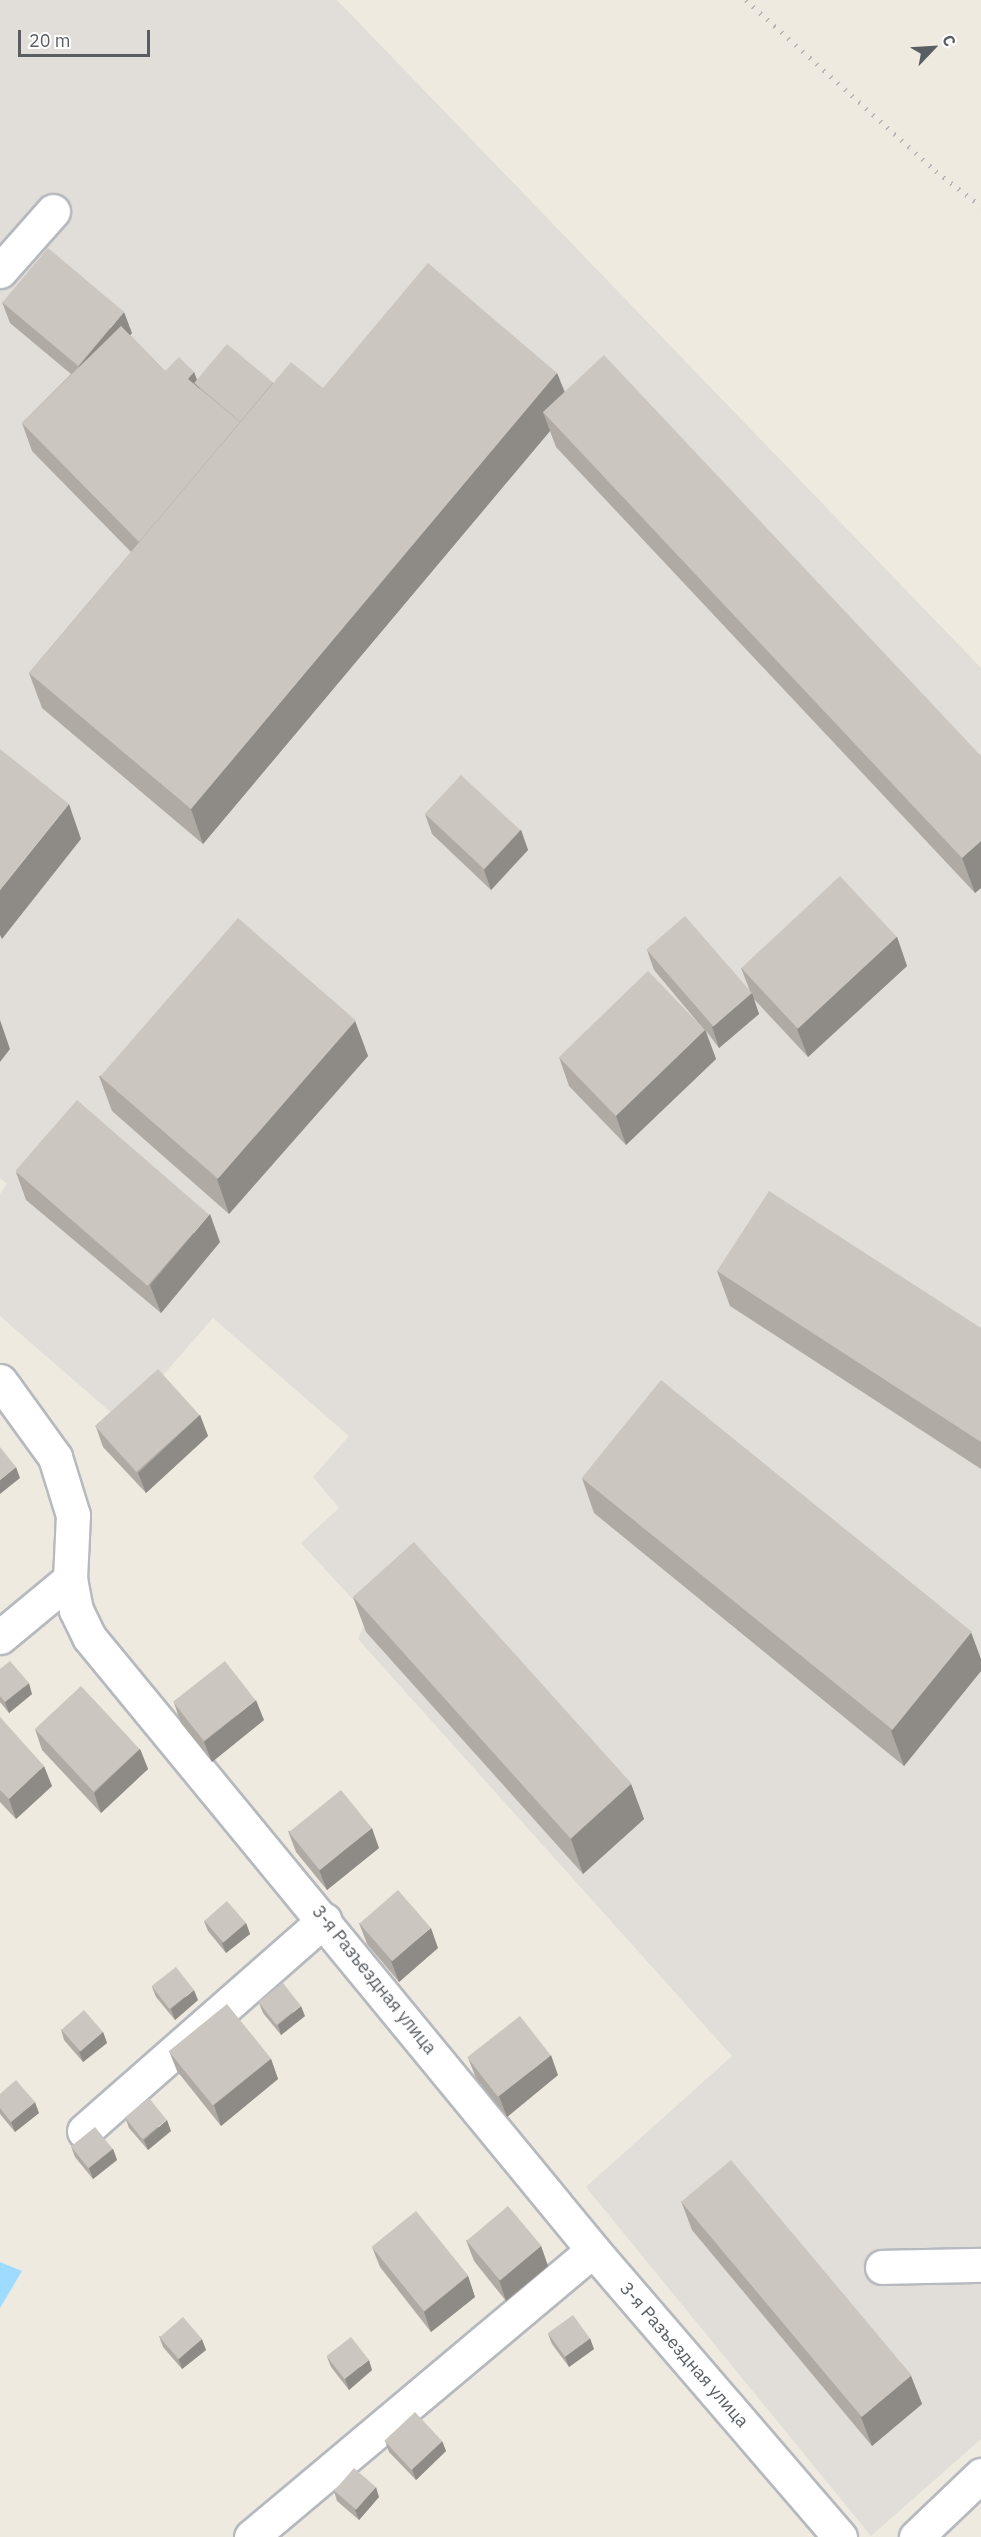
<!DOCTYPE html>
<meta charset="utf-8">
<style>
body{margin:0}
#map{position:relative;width:981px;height:2537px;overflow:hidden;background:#eeeae0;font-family:"IBM Plex Sans",sans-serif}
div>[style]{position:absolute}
.industrial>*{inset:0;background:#e1ddd8}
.water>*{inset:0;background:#9fdbff}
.roads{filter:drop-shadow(2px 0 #b6b9be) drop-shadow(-2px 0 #b6b9be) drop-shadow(0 2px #b6b9be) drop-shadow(0 -2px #b6b9be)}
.minor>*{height:33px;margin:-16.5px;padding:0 16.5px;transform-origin:16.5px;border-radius:16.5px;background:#fff}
.rail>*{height:4.5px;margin-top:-2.25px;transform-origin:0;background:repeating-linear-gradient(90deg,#b4b5b6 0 1.5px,transparent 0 9.5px)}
.wall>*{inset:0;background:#afaaa4}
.shaded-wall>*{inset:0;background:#8e8b86}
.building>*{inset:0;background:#cbc6bf;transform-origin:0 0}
span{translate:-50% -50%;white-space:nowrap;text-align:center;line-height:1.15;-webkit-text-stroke:5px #fff;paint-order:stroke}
.street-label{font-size:18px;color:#595e63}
.north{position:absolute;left:903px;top:18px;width:60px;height:60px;-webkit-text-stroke:4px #fff;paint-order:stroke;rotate:65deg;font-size:16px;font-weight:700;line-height:24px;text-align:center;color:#595e63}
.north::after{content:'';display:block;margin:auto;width:21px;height:27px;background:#595e63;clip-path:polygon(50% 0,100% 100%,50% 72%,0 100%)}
.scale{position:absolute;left:18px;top:30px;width:132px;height:27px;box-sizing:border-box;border:3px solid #595e63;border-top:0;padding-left:8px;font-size:18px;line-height:21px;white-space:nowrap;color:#595e63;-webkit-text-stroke:4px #fff;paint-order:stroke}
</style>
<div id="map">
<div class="industrial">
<div style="clip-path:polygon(0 0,337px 0,981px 668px,981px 2439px,871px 2536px,586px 2187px,732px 2056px,358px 1639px,368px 1616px,301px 1543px,339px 1508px,313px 1477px,349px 1436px,213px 1318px,122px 1422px,0 1316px,0 1194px,7px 1184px,0 1178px)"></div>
</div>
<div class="water">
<div style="clip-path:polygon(0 2262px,22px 2271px,0 2308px)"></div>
</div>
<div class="roads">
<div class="minor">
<div style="left:0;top:271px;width:80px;rotate:-48.5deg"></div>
<div style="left:0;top:1381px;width:94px;rotate:54.1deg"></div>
<div style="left:55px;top:1457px;width:61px;rotate:72.8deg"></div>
<div style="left:73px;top:1515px;width:64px;rotate:92.7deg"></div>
<div style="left:70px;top:1579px;width:32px;rotate:79deg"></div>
<div style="left:76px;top:1610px;width:30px;rotate:64deg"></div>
<div style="left:89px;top:1637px;width:794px;rotate:50.57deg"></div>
<div style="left:593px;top:2250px;width:379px;rotate:49.3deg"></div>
<div style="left:0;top:1637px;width:91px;rotate:-39.6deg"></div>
<div style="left:84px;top:2131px;width:320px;rotate:-41.3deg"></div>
<div style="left:882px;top:2267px;width:99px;rotate:-1.2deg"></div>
<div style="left:251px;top:2537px;width:446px;rotate:-40deg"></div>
<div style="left:916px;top:2537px;width:90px;rotate:-43.6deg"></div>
</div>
</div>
<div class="rail">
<div style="left:746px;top:0;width:256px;rotate:42deg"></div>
<div style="left:936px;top:171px;width:57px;rotate:37.9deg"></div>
</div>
<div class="wall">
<div style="clip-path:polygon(2px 302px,132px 333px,130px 335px,165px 371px,194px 372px,197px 380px,273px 383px,323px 388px,557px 373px,565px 392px,981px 756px,981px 888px,975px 893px,556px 447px,550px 431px,203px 844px,42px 708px,29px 673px,131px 552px,32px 451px,22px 423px,71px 374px,10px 323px)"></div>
<div style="clip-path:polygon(425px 814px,521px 830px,528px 850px,491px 890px,432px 834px)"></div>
<div style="clip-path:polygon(897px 937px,907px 966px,808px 1057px,753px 998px,759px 1014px,719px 1048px,706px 1031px,716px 1059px,626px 1145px,569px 1086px,559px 1057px,701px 1026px,654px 970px,647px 950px,750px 991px,741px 968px)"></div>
<div style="clip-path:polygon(355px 1021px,368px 1056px,229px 1214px,112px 1111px,99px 1076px)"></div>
<div style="clip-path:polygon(16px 1172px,220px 1242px,161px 1313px,26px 1200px)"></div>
<div style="clip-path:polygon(717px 1271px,981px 1328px,981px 1469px,730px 1306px)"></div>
<div style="clip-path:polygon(200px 1415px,208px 1436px,146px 1493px,103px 1447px,96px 1427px)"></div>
<div style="clip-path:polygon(582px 1478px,981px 1659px,981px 1671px,904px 1766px,594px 1513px)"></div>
<div style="clip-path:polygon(353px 1597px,631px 1784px,644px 1819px,583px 1874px,366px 1632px)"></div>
<div style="clip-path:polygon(0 1669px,32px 1694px,9px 1713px,0 1702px)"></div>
<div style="clip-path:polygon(174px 1703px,264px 1720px,212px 1762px,181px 1723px)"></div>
<div style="clip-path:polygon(0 1717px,52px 1786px,16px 1819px,0 1802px)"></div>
<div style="clip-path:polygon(35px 1729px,140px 1749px,148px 1769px,101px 1813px,42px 1750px)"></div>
<div style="clip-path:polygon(288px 1831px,379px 1848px,327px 1890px,296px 1852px)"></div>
<div style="clip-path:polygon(204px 1921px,246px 1923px,250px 1934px,226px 1953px,208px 1931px)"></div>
<div style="clip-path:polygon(359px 1923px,438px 1948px,399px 1982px,367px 1944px)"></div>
<div style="clip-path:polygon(152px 1987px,198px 2000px,175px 2020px,156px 1997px)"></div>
<div style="clip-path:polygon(259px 2003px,305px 2016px,281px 2035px,263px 2013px)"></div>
<div style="clip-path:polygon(61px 2029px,103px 2032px,107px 2043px,83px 2062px,64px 2040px)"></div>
<div style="clip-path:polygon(169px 2051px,271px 2059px,278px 2079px,221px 2126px,177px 2071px)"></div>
<div style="clip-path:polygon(468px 2058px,558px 2075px,507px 2117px,476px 2078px)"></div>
<div style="clip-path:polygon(0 2094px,39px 2113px,15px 2132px,0 2114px)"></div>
<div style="clip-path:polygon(125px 2117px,171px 2131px,148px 2150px,129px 2128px)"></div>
<div style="clip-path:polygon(71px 2146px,113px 2149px,117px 2160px,93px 2179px,75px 2157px)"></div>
<div style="clip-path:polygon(681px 2201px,911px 2376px,922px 2404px,872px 2446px,692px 2230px)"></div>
<div style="clip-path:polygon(466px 2240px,541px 2246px,548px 2266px,506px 2301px,474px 2261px)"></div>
<div style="clip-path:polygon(372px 2247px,468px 2276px,475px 2297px,431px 2332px,380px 2267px)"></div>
<div style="clip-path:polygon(548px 2334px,594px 2349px,569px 2367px,552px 2344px)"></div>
<div style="clip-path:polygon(159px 2336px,206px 2350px,182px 2369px,163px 2347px)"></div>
<div style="clip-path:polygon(327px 2357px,372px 2370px,349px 2390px,331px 2367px)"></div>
<div style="clip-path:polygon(385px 2441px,442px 2441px,446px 2451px,416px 2480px,389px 2452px)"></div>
<div style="clip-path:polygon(334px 2491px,379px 2497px,359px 2520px,337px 2501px)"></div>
</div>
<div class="shaded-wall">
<div style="clip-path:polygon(124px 312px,132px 333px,86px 387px,79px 366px)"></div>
<div style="clip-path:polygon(194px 372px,203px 397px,188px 379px)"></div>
<div style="clip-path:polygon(557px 373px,570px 407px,543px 412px,550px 431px,203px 844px,191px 809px)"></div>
<div style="clip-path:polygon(69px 804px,81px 839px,2px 939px,0 935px,0 890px)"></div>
<div style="clip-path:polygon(521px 830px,528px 850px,491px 890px,484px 870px)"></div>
<div style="clip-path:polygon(981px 841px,981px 888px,975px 893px,962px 858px)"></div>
<div style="clip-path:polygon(897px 937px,907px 966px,808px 1057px,797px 1029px)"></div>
<div style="clip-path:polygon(752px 993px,759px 1014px,719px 1048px,712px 1027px)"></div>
<div style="clip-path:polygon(0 1020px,10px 1049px,0 1062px)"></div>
<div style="clip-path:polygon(355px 1021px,368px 1056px,229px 1214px,217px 1179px)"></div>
<div style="clip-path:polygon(705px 1030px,716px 1059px,626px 1145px,616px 1116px)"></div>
<div style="clip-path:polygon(210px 1214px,220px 1242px,161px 1313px,150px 1285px)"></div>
<div style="clip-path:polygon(200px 1415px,208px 1436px,146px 1493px,138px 1473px)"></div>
<div style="clip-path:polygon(16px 1467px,20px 1478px,0 1494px,0 1480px)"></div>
<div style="clip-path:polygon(971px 1632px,981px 1659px,981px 1671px,904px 1766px,891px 1731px)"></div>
<div style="clip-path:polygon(29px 1683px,32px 1694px,9px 1713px,5px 1702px)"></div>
<div style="clip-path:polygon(256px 1700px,264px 1720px,212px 1762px,204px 1742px)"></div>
<div style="clip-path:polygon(140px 1749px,148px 1769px,101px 1813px,94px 1793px)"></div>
<div style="clip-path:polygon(44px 1766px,52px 1786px,16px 1819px,9px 1799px)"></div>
<div style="clip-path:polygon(631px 1784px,644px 1819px,583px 1874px,571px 1839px)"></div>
<div style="clip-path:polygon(372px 1828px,379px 1848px,327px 1890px,319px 1870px)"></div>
<div style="clip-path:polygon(246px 1923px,250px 1934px,226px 1953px,222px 1943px)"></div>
<div style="clip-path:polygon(431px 1928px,438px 1948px,399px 1982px,391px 1961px)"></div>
<div style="clip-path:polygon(194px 1990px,198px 2000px,175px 2020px,171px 2009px)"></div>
<div style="clip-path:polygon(301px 2006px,305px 2016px,281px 2035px,278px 2025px)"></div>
<div style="clip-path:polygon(103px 2032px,107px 2043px,83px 2062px,79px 2052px)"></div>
<div style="clip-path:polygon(551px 2055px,558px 2075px,507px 2117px,499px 2096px)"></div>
<div style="clip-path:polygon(271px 2059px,278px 2079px,221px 2126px,214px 2105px)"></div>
<div style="clip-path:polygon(35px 2102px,39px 2113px,15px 2132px,11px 2122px)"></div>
<div style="clip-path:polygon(167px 2120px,171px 2131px,148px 2150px,144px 2140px)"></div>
<div style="clip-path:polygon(113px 2149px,117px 2160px,93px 2179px,89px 2168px)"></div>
<div style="clip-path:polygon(541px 2246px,548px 2266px,506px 2301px,499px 2280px)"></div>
<div style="clip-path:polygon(468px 2276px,475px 2297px,431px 2332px,424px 2312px)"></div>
<div style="clip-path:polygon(590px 2338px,594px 2349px,569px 2367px,565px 2357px)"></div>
<div style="clip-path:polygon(202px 2339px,206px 2350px,182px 2369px,178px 2358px)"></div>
<div style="clip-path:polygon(369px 2360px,372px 2370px,349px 2390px,345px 2379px)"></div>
<div style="clip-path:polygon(911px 2376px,922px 2404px,872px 2446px,861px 2417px)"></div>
<div style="clip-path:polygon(442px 2441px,446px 2451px,416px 2480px,412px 2469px)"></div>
<div style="clip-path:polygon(376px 2487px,379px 2497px,359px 2520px,355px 2510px)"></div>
</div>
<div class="building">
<div style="left:48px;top:248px;width:99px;height:71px;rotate:40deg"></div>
<div style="clip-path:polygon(428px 263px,557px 373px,191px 809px,29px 673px,291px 362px,323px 388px)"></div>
<div style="clip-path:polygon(121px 326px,165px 371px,179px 357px,194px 372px,188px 379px,240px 422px,139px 542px,22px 423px)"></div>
<div style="left:227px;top:344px;width:60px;height:51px;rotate:40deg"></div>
<div style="clip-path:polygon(604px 355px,981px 756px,981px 841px,962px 858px,543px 412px)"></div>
<div style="clip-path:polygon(0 749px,69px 804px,0 890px)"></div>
<div style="left:461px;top:775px;width:81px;height:53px;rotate:43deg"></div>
<div style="left:840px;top:876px;width:83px;height:135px;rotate:47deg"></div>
<div style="left:685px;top:916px;width:102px;height:51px;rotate:49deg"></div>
<div style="left:238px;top:918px;width:156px;height:210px;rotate:41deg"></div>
<div style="left:648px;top:971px;width:82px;height:124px;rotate:46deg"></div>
<div style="left:77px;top:1100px;width:175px;height:94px;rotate:41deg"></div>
<div style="clip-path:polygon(769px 1191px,981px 1328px,981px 1442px,717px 1271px)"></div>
<div style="left:158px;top:1369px;width:62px;height:85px;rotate:48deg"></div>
<div style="left:661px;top:1380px;width:400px;height:126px;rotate:39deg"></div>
<div style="clip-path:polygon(0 1447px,16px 1467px,0 1480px)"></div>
<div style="left:414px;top:1542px;width:325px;height:82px;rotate:48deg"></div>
<div style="clip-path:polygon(10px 1661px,29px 1683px,5px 1702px,0 1696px,0 1669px)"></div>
<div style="left:225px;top:1661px;width:50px;height:66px;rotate:52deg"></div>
<div style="left:81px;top:1686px;width:86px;height:63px;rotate:47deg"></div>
<div style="clip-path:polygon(0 1717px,44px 1766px,9px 1799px,0 1790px)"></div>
<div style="left:341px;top:1790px;width:49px;height:67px;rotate:51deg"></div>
<div style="left:398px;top:1890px;width:50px;height:51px;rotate:49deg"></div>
<div style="left:227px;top:1901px;width:29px;height:30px;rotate:49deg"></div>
<div style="left:176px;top:1967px;width:29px;height:31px;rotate:52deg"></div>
<div style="left:283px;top:1983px;width:29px;height:31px;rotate:52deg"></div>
<div style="left:227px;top:2004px;width:70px;height:75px;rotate:51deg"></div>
<div style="left:84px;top:2010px;width:29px;height:30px;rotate:49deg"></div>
<div style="left:520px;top:2016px;width:50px;height:67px;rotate:52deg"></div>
<div style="clip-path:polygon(16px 2080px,35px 2102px,11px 2122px,0 2108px,0 2094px)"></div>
<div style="left:149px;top:2098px;width:28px;height:31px;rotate:51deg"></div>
<div style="left:95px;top:2127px;width:28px;height:31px;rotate:51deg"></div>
<div style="left:731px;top:2160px;width:281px;height:65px;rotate:50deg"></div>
<div style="left:508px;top:2206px;width:52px;height:54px;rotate:50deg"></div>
<div style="left:416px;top:2211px;width:83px;height:57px;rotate:51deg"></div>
<div style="left:573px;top:2315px;width:29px;height:31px;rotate:54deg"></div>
<div style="left:183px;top:2317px;width:29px;height:31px;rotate:49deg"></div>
<div style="left:351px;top:2337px;width:29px;height:31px;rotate:52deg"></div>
<div style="left:415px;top:2412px;width:40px;height:42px;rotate:47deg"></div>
<div style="left:354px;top:2468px;width:29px;height:30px;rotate:41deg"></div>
</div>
<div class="street-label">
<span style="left:374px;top:1980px;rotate:51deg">3-я Разъездная улица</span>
<span style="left:684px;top:2355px;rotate:49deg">3-я Разъездная улица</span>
</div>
<div class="north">С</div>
<div class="scale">20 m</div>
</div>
